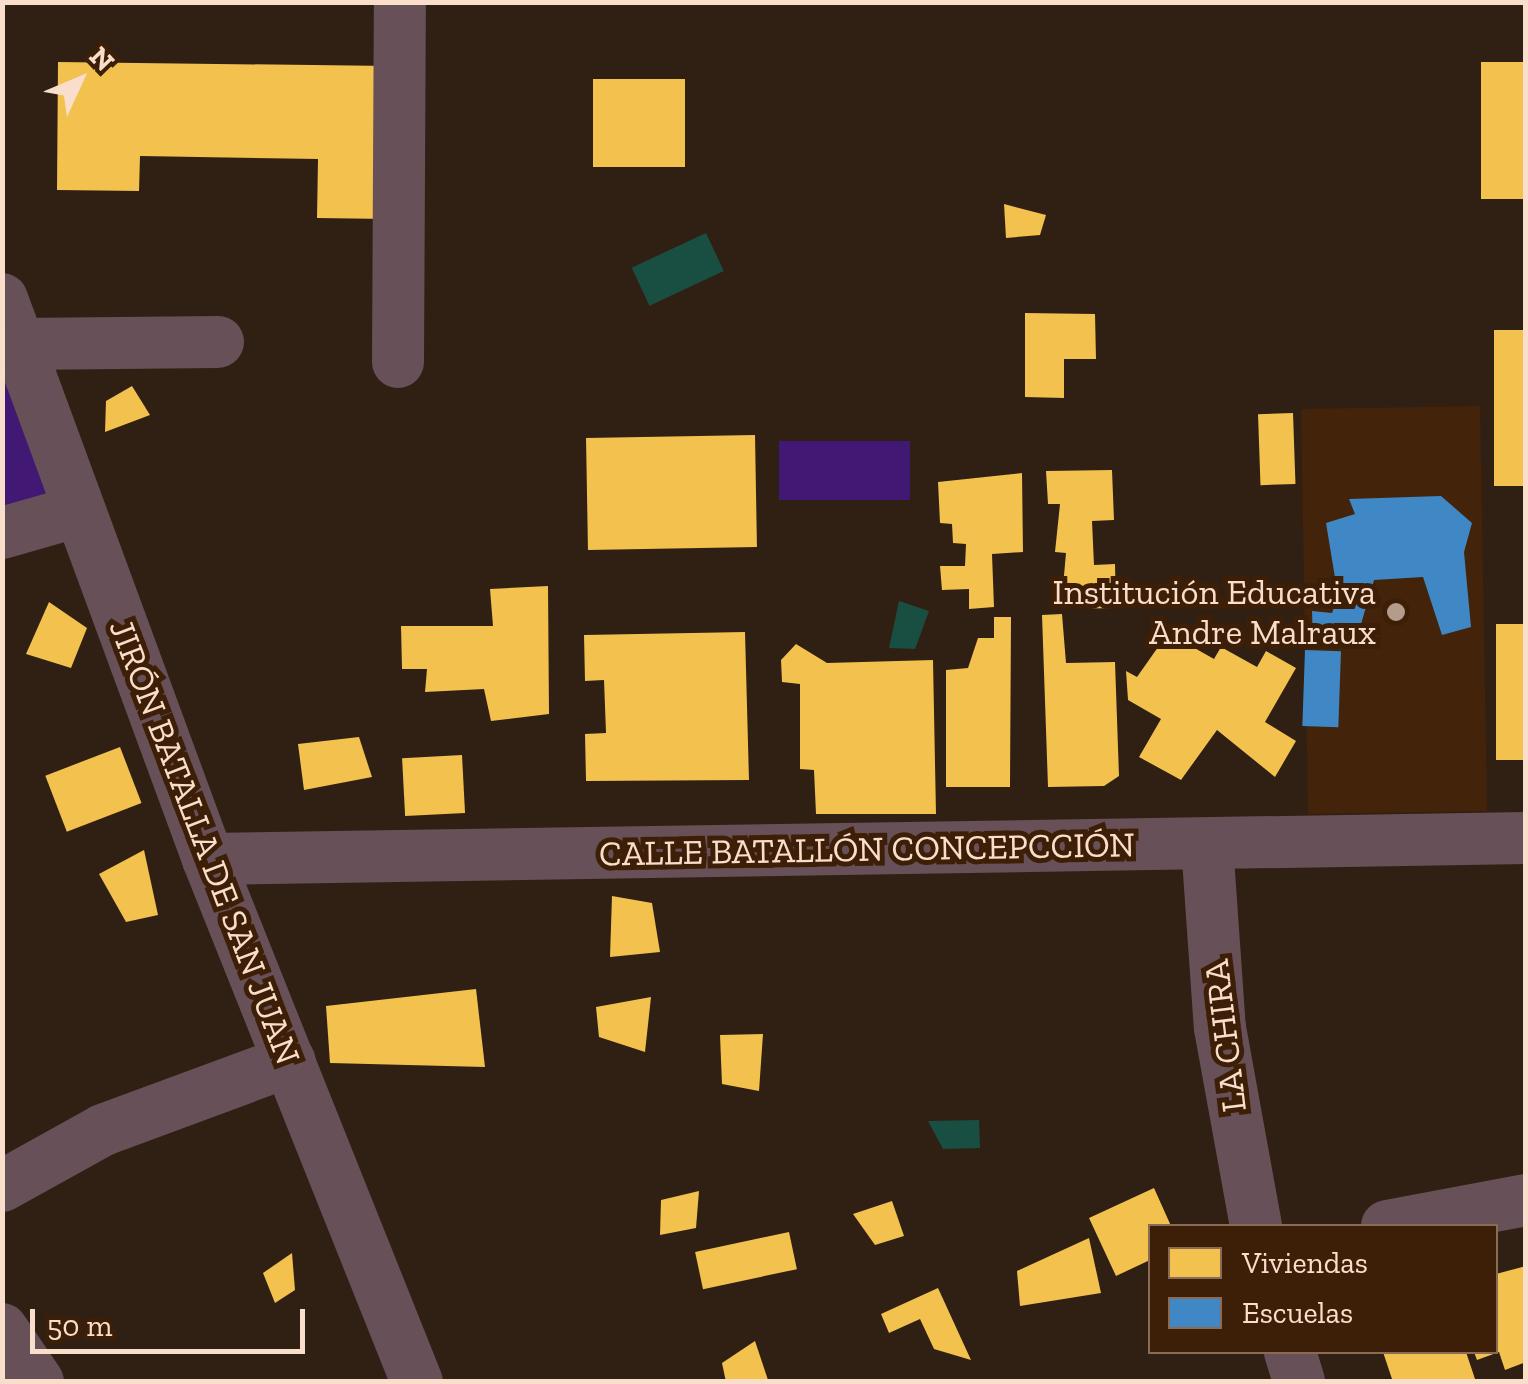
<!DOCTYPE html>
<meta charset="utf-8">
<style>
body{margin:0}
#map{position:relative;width:1528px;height:1384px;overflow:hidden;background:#302014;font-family:"Zilla Slab",serif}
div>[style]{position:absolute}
.built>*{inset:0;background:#43230a;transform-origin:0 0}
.green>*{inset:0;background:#411974;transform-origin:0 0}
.water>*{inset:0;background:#194f42;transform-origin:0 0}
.homes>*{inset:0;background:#f2c14e;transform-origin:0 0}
.schools>*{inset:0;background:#3f88c5;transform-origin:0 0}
.minor>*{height:52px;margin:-26px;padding:0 26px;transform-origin:26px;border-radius:26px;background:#675057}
.dots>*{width:28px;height:28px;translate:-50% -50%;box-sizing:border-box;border:5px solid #3d1f07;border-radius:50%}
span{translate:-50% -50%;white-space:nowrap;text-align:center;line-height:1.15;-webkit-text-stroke:10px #3d1f07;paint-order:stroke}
.poi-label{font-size:35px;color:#fadecc}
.right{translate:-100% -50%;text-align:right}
.street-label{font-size:35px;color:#fadecc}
.frame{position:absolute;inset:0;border:5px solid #fadecc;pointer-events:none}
.legend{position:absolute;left:1148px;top:1224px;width:350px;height:130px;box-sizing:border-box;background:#3d1f07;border:2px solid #896b56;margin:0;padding:12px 18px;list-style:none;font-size:30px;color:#fadecc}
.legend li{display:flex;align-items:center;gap:20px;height:50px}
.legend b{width:50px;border:2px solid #896b56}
.north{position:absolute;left:30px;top:30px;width:100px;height:100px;-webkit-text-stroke:8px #3d1f07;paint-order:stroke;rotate:46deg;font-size:28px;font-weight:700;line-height:40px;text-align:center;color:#fadecc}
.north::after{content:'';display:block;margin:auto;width:35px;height:45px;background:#fadecc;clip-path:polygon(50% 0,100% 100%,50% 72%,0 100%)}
.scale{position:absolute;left:30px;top:1309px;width:275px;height:45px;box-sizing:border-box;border:5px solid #fadecc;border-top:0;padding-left:12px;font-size:30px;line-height:35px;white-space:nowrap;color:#fadecc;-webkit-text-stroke:8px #3d1f07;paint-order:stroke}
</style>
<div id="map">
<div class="built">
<div style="left:1480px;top:406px;width:405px;height:179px;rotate:89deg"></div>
</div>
<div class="green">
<div style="clip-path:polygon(2px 350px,53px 498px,3px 511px)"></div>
<div style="left:779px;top:441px;width:131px;height:59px"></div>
</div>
<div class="water">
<div style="left:706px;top:233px;width:42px;height:82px;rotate:65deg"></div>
<div style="clip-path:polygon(899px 601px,929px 611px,915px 649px,889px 648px)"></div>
<div style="clip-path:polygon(979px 1120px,980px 1148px,943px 1149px,928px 1121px)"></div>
</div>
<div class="homes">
<div style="clip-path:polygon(58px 62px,391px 66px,389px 219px,317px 218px,318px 159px,140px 156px,139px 191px,57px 190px)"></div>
<div style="left:1526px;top:62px;width:137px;height:45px;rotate:90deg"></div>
<div style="left:593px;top:79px;width:92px;height:88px"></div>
<div style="clip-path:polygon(1004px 204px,1046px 215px,1040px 235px,1006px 238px)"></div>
<div style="clip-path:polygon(1025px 313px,1095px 314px,1096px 359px,1064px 359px,1064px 398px,1025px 397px)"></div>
<div style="left:1526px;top:330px;width:156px;height:32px;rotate:90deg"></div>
<div style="clip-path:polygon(132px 386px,150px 415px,105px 432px,106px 401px)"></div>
<div style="left:1293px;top:413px;width:71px;height:35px;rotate:88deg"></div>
<div style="left:755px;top:435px;width:112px;height:169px;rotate:89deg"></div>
<div style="clip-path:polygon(1112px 470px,1114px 520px,1092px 521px,1094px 565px,1115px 564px,1116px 608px,1061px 609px,1066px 553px,1055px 552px,1060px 504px,1048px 504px,1046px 471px)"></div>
<div style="clip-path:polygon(1022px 473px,1023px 552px,992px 554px,994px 607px,969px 609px,969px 589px,942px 590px,940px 566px,965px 566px,966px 544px,953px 543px,952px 524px,940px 523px,938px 482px)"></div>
<div style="clip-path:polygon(548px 586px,549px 714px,491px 721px,484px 689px,425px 692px,427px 669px,402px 669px,401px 626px,493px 626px,490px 589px)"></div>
<div style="clip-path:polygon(49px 602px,87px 628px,71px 668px,26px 654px)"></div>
<div style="clip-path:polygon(1062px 614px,1066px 663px,1115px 662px,1119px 776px,1104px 786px,1048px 787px,1042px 615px)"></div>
<div style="clip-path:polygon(994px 617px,1011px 617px,1010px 787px,946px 787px,946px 670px,968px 668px,978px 638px,994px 638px)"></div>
<div style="left:1526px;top:624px;width:136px;height:30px;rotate:90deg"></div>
<div style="clip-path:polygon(745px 632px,749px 780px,586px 781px,585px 734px,606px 733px,604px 680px,585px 681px,584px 635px)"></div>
<div style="clip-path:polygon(1168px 633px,1214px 659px,1221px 647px,1257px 667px,1266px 651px,1296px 668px,1265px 722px,1296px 741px,1275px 777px,1217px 730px,1181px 780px,1139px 757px,1161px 719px,1128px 700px,1126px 671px,1137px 677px)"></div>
<div style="clip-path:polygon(796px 644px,827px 663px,933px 660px,936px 814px,816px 814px,814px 770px,800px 769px,800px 684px,782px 682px,781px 660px)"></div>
<div style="clip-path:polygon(359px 737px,372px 777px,304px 790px,298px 744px)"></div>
<div style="left:120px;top:747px;width:60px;height:80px;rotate:69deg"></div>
<div style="left:462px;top:755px;width:58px;height:60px;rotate:87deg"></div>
<div style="clip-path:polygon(144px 850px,158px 915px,126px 922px,99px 874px)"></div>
<div style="clip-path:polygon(612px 896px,652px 903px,660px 952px,610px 957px)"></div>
<div style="clip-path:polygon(476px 989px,485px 1067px,330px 1063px,326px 1006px)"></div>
<div style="clip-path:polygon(651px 997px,645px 1052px,599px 1037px,596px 1007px)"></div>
<div style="clip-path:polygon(763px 1034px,759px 1091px,722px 1084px,720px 1035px)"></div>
<div style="clip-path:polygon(1154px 1188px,1171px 1226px,1150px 1226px,1150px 1260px,1116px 1276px,1089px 1218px)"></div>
<div style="clip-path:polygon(699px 1191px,696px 1228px,660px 1235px,661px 1200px)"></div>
<div style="clip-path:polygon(892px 1201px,904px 1236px,875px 1245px,853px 1214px)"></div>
<div style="left:789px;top:1232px;width:38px;height:96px;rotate:78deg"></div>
<div style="clip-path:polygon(1089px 1238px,1101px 1293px,1020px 1306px,1017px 1271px)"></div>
<div style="clip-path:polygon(292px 1253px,295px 1290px,275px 1303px,263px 1273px)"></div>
<div style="clip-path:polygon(1526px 1266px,1526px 1362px,1505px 1370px,1499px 1352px,1477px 1360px,1474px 1352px,1496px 1352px,1496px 1274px)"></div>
<div style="clip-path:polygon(938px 1288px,971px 1360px,934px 1349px,920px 1319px,889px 1333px,881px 1314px)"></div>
<div style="clip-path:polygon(755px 1341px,768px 1380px,726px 1382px,722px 1363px)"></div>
<div style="clip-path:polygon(1383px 1352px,1466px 1352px,1475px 1379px,1393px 1382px)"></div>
</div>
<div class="schools">
<div style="clip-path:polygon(1441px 496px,1472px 523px,1464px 552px,1471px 627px,1442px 635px,1423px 577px,1374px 580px,1356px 641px,1313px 645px,1312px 611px,1332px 613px,1338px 596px,1326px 523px,1355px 514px,1349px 499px)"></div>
<div style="left:1305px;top:650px;width:36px;height:76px;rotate:2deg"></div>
</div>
<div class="minor">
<div style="left:2px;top:299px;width:597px;rotate:69.8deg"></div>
<div style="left:208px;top:859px;width:563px;rotate:68.22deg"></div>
<div style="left:19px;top:344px;width:199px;rotate:-0.6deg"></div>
<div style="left:398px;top:362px;width:360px;rotate:-89.7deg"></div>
<div style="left:2px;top:533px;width:80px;rotate:-15.9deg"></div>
<div style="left:1207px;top:844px;width:184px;rotate:86deg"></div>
<div style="left:1220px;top:1028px;width:201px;rotate:79.7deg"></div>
<div style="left:208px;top:859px;width:1318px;rotate:-0.91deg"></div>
<div style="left:2px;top:1186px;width:115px;rotate:-29deg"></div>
<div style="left:103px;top:1130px;width:199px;rotate:-20.3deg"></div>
<div style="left:1387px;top:1226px;width:141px;rotate:-10.6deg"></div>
<div style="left:2px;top:1329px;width:64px;rotate:55.8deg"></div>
<div style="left:1290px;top:1352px;width:31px;rotate:73deg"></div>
</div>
<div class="dots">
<div style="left:1396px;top:612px;background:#b39c8c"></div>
</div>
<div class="poi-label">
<span class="right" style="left:1376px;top:612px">Institución Educativa<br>Andre Malraux</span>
</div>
<div class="street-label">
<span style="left:205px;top:842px;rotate:69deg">JIRÓN BATALLA DE SAN JUAN</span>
<span style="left:867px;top:849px;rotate:-1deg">CALLE BATALLÓN CONCEPCCIÓN</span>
<span style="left:1225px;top:1036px;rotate:-97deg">LA CHIRA</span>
</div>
<div class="frame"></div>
<ul class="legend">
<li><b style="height:28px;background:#f2c14e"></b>Viviendas</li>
<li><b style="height:28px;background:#3f88c5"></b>Escuelas</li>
</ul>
<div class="north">N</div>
<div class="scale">50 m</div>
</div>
